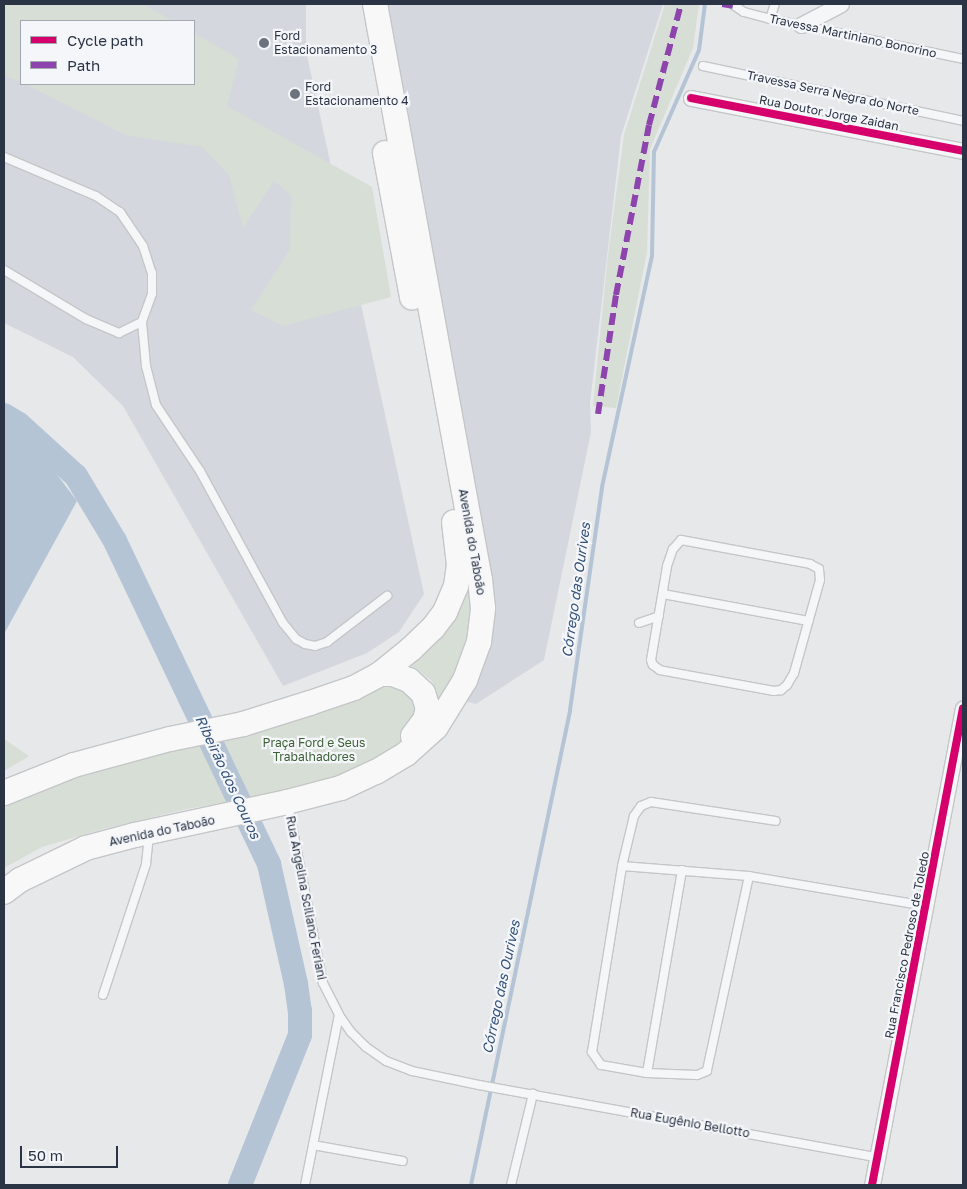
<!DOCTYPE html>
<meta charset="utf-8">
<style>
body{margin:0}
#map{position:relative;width:967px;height:1189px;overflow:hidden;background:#e6e8ea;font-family:"Golos Text",sans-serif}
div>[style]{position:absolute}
.built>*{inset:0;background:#d4d7dd}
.green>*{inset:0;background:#d6ded6}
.water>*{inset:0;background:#b4c4d5}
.stream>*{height:4px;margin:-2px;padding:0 2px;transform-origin:2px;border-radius:2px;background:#b4c4d5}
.river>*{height:24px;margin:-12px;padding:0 12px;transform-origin:12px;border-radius:12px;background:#b4c4d5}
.roads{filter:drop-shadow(1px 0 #c4c6c8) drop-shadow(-1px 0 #c4c6c8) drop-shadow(0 1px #c4c6c8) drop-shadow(0 -1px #c4c6c8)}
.lane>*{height:8px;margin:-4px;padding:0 4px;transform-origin:4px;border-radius:4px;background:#f5f6f7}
.street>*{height:15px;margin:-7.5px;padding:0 7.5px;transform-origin:7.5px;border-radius:7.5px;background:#f5f6f7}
.primary>*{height:24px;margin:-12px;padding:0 12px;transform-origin:12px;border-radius:12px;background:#f8f8f8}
.quiet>*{height:6px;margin-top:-3px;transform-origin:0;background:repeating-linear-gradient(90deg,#8e44ad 0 12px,transparent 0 18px)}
.cycleway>*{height:8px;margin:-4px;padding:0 4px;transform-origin:4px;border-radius:4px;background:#d6006c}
.dots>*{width:14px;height:14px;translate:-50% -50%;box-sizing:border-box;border:2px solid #f4f6f9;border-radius:50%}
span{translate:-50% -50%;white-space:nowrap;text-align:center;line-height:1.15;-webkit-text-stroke:4.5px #f4f6f9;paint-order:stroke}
.poi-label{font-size:12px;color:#2b3445}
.left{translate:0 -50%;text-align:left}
.street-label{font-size:12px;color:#2b3445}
.park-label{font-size:12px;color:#3f6138}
.water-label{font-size:14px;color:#34527a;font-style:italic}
.frame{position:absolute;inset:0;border:5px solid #2b3445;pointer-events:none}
.legend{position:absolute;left:20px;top:20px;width:175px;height:65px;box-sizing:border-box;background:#f4f6f9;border:1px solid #a4a8b1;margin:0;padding:6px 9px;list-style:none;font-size:15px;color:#2b3445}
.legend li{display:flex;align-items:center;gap:10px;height:25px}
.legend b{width:25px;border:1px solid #a4a8b1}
.scale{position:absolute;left:20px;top:1146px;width:98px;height:22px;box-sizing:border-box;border:2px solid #2b3445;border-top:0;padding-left:6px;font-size:15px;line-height:18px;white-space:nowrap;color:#2b3445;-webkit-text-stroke:4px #f4f6f9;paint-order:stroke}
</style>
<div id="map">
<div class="built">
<div style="clip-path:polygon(evenodd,4px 4px,306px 4px,306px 51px,424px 594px,399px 632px,367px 653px,283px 686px,123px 406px,73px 357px,4px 323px,4px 4px,21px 21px,194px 21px,194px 84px,21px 84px,21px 21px)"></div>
<div style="clip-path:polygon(377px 4px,663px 4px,621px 136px,590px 403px,591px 432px,544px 660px,476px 704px,468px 702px,467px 698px,484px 650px)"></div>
</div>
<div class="green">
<div style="clip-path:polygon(4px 4px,143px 4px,173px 21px,21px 21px,21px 82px,4px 76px)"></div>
<div style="clip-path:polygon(665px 4px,699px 4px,693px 48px,650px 149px,647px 252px,616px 408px,593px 406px,608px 255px,624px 135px)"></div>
<div style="clip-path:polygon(194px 33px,239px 59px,227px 106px,372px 187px,391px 297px,283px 326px,251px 310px,290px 249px,291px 195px,274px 181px,243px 228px,229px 175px,202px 147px,125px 135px,25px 84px,194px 84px)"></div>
<div style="clip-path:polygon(470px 558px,474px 638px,437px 709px,437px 692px,432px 681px,416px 668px,402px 663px)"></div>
<div style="clip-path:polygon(390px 683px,420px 700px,403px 744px,358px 772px,285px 792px,187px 809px,103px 829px,42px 847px,4px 868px,4px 802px,85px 771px)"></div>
<div style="clip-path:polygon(4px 739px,29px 756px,4px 771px)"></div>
</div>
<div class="water">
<div style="clip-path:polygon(4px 426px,49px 464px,77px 501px,4px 634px)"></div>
</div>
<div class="stream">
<div style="left:471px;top:1185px;width:485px;rotate:-78.2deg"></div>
<div style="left:570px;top:710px;width:225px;rotate:-81.8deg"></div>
<div style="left:602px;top:487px;width:237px;rotate:-77.8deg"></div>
<div style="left:652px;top:255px;width:103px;rotate:-88.9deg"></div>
<div style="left:654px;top:152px;width:111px;rotate:-66.2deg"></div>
<div style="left:699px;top:50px;width:46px;rotate:-82.6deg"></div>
</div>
<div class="river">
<div style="left:4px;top:415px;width:17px;rotate:31deg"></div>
<div style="left:19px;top:424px;width:77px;rotate:42.4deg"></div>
<div style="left:76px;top:476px;width:76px;rotate:59deg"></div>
<div style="left:115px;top:541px;width:358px;rotate:64.5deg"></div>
<div style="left:269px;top:864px;width:123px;rotate:77.3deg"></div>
<div style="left:296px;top:984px;width:27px;rotate:82deg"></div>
<div style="left:300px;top:1011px;width:24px;rotate:90deg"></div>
<div style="left:300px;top:1035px;width:162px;rotate:111.8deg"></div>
</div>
<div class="roads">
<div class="lane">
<div style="left:732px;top:4px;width:14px;rotate:34deg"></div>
<div style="left:744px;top:12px;width:27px;rotate:15deg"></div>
<div style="left:770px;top:19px;width:197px;rotate:11.7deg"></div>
<div style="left:770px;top:19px;width:16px;rotate:-72deg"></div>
<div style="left:703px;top:66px;width:266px;rotate:11.9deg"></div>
<div style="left:4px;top:157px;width:100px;rotate:23deg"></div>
<div style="left:96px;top:196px;width:29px;rotate:34deg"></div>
<div style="left:120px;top:212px;width:41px;rotate:55.9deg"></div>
<div style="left:143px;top:246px;width:28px;rotate:72deg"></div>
<div style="left:152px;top:273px;width:21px;rotate:90deg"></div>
<div style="left:152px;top:294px;width:30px;rotate:110deg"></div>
<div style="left:142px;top:322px;width:44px;rotate:84.8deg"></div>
<div style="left:146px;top:366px;width:40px;rotate:75.6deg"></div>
<div style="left:156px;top:405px;width:79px;rotate:56.3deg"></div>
<div style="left:200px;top:471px;width:173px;rotate:61.4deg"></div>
<div style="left:283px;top:623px;width:21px;rotate:51deg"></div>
<div style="left:296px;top:639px;width:10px;rotate:29deg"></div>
<div style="left:305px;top:644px;width:10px;rotate:11deg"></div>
<div style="left:315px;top:646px;width:13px;rotate:-18deg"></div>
<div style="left:327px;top:642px;width:76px;rotate:-37.5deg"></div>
<div style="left:4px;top:270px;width:96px;rotate:30.9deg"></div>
<div style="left:86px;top:319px;width:36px;rotate:23deg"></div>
<div style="left:119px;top:333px;width:25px;rotate:-26deg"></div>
<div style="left:681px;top:540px;width:131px;rotate:10.5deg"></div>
<div style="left:810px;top:564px;width:10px;rotate:29deg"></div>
<div style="left:819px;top:569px;width:11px;rotate:85deg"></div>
<div style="left:820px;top:580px;width:97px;rotate:105.6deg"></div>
<div style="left:794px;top:673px;width:14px;rotate:120deg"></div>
<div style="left:787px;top:685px;width:8px;rotate:140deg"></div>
<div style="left:781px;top:690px;width:7px;rotate:172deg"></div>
<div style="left:774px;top:691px;width:116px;rotate:-169.6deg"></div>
<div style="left:660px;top:670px;width:9px;rotate:-144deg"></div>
<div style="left:653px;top:665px;width:5px;rotate:-112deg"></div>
<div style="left:651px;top:660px;width:95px;rotate:-80.3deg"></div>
<div style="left:667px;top:566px;width:18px;rotate:-71deg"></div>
<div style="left:673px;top:549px;width:12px;rotate:-48deg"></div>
<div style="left:663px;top:594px;width:148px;rotate:10.5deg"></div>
<div style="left:639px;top:623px;width:21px;rotate:-19deg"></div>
<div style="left:288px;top:805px;width:181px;rotate:78.9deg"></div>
<div style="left:323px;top:983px;width:36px;rotate:63deg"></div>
<div style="left:339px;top:1015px;width:21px;rotate:55deg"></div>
<div style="left:351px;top:1032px;width:21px;rotate:45deg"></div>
<div style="left:366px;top:1047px;width:24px;rotate:35deg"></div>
<div style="left:386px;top:1061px;width:28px;rotate:21deg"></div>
<div style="left:412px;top:1071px;width:68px;rotate:11.8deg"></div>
<div style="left:479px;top:1085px;width:404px;rotate:10.3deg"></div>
<div style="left:622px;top:866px;width:51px;rotate:-76.5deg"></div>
<div style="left:634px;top:816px;width:12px;rotate:-55deg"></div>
<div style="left:641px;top:806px;width:11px;rotate:-22deg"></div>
<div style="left:651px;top:802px;width:126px;rotate:8.6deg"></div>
<div style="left:749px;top:876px;width:199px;rotate:102.2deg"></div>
<div style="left:707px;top:1071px;width:11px;rotate:158deg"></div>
<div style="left:697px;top:1075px;width:50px;rotate:-177.7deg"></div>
<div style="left:647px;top:1073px;width:47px;rotate:-170.1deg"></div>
<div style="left:601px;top:1065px;width:16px;rotate:-125deg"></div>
<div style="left:592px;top:1052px;width:188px;rotate:-80.8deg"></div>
<div style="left:622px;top:866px;width:127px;rotate:4.5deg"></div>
<div style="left:749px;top:876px;width:180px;rotate:9.6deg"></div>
<div style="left:103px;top:995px;width:138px;rotate:-71.8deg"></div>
<div style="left:146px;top:864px;width:30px;rotate:-84deg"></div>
<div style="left:647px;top:1073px;width:206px;rotate:-80.2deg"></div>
<div style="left:313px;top:1145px;width:91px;rotate:10.1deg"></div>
<div style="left:305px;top:1185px;width:173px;rotate:-78.7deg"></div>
<div style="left:511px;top:1185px;width:94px;rotate:-76.4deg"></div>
</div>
<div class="street">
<div style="left:801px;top:25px;width:45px;rotate:-27.7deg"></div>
<div style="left:691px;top:98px;width:277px;rotate:11deg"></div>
<div style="left:872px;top:1185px;width:485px;rotate:-79.2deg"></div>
</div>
<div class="primary">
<div style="left:385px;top:153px;width:147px;rotate:79.4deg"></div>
<div style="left:380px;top:674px;width:13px"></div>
<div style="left:393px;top:674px;width:17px;rotate:21deg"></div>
<div style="left:409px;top:680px;width:19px;rotate:43deg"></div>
<div style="left:423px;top:693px;width:16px;rotate:72deg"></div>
<div style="left:428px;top:708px;width:12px;rotate:104deg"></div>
<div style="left:425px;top:720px;width:20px;rotate:127deg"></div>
<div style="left:4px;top:793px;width:75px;rotate:-21.8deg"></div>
<div style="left:74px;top:765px;width:99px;rotate:-15.2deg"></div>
<div style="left:170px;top:739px;width:75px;rotate:-11.6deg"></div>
<div style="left:243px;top:724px;width:70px;rotate:-17.4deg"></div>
<div style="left:310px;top:703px;width:46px;rotate:-18.8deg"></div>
<div style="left:354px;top:688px;width:30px;rotate:-28deg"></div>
<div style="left:380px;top:674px;width:40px;rotate:-39deg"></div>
<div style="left:411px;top:649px;width:30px;rotate:-44deg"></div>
<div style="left:433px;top:628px;width:20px;rotate:-53deg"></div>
<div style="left:445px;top:612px;width:28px;rotate:-67deg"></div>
<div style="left:456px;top:586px;width:21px;rotate:-82deg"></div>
<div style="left:459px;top:565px;width:43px;rotate:-96.6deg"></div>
<div style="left:4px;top:892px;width:20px;rotate:-37deg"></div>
<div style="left:20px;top:880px;width:73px;rotate:-25.9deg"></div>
<div style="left:86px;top:848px;width:51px;rotate:-14.9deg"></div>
<div style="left:135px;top:835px;width:156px;rotate:-12.2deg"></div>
<div style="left:287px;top:802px;width:56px;rotate:-14.5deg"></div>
<div style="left:341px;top:788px;width:38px;rotate:-25deg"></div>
<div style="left:376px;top:772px;width:35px;rotate:-31deg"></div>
<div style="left:406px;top:754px;width:40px;rotate:-42deg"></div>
<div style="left:436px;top:727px;width:55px;rotate:-58.3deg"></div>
<div style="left:465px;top:680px;width:40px;rotate:-69.8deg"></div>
<div style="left:479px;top:642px;width:34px;rotate:-83deg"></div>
<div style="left:483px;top:608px;width:28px;rotate:-96deg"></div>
<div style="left:480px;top:580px;width:585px;rotate:-100.33deg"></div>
</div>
</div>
<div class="quiet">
<div style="left:722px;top:4px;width:11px;rotate:10deg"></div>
<div style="left:598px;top:414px;width:120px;rotate:-81.4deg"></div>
<div style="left:616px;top:295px;width:173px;rotate:-79deg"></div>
<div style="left:649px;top:125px;width:125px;rotate:-75.2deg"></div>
</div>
<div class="cycleway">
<div style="left:691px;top:98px;width:277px;rotate:11deg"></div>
<div style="left:872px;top:1185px;width:485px;rotate:-79.2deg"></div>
</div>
<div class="dots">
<div style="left:264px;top:43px;background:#6c737f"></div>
<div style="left:295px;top:94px;background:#6c737f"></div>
</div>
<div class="poi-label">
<span class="left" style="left:274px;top:43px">Ford<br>Estacionamento 3</span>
<span class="left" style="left:305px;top:94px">Ford<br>Estacionamento 4</span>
</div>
<div class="street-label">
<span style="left:853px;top:36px;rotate:12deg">Travessa Martiniano Bonorino</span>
<span style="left:833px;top:93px;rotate:12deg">Travessa Serra Negra do Norte</span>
<span style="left:829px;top:113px;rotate:11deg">Rua Doutor Jorge Zaidan</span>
<span style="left:472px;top:542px;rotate:80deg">Avenida do Taboão</span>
<span style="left:162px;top:831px;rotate:-12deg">Avenida do Taboão</span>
<span style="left:306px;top:898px;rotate:79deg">Rua Angelina Sciliano Feriani</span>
<span style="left:907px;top:945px;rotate:-79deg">Rua Francisco Pedroso de Toledo</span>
<span style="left:690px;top:1123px;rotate:10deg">Rua Eugênio Bellotto</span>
</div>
<div class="park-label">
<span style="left:314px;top:750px">Praça Ford e Seus<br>Trabalhadores</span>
</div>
<div class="water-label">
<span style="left:576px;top:590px;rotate:-82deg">Córrego das Ourives</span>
<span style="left:228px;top:777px;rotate:65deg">Ribeirão dos Couros</span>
<span style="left:501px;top:987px;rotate:-78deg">Córrego das Ourives</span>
</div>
<div class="frame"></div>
<ul class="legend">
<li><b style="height:6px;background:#d6006c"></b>Cycle path</li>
<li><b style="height:6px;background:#8e44ad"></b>Path</li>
</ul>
<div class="scale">50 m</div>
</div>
